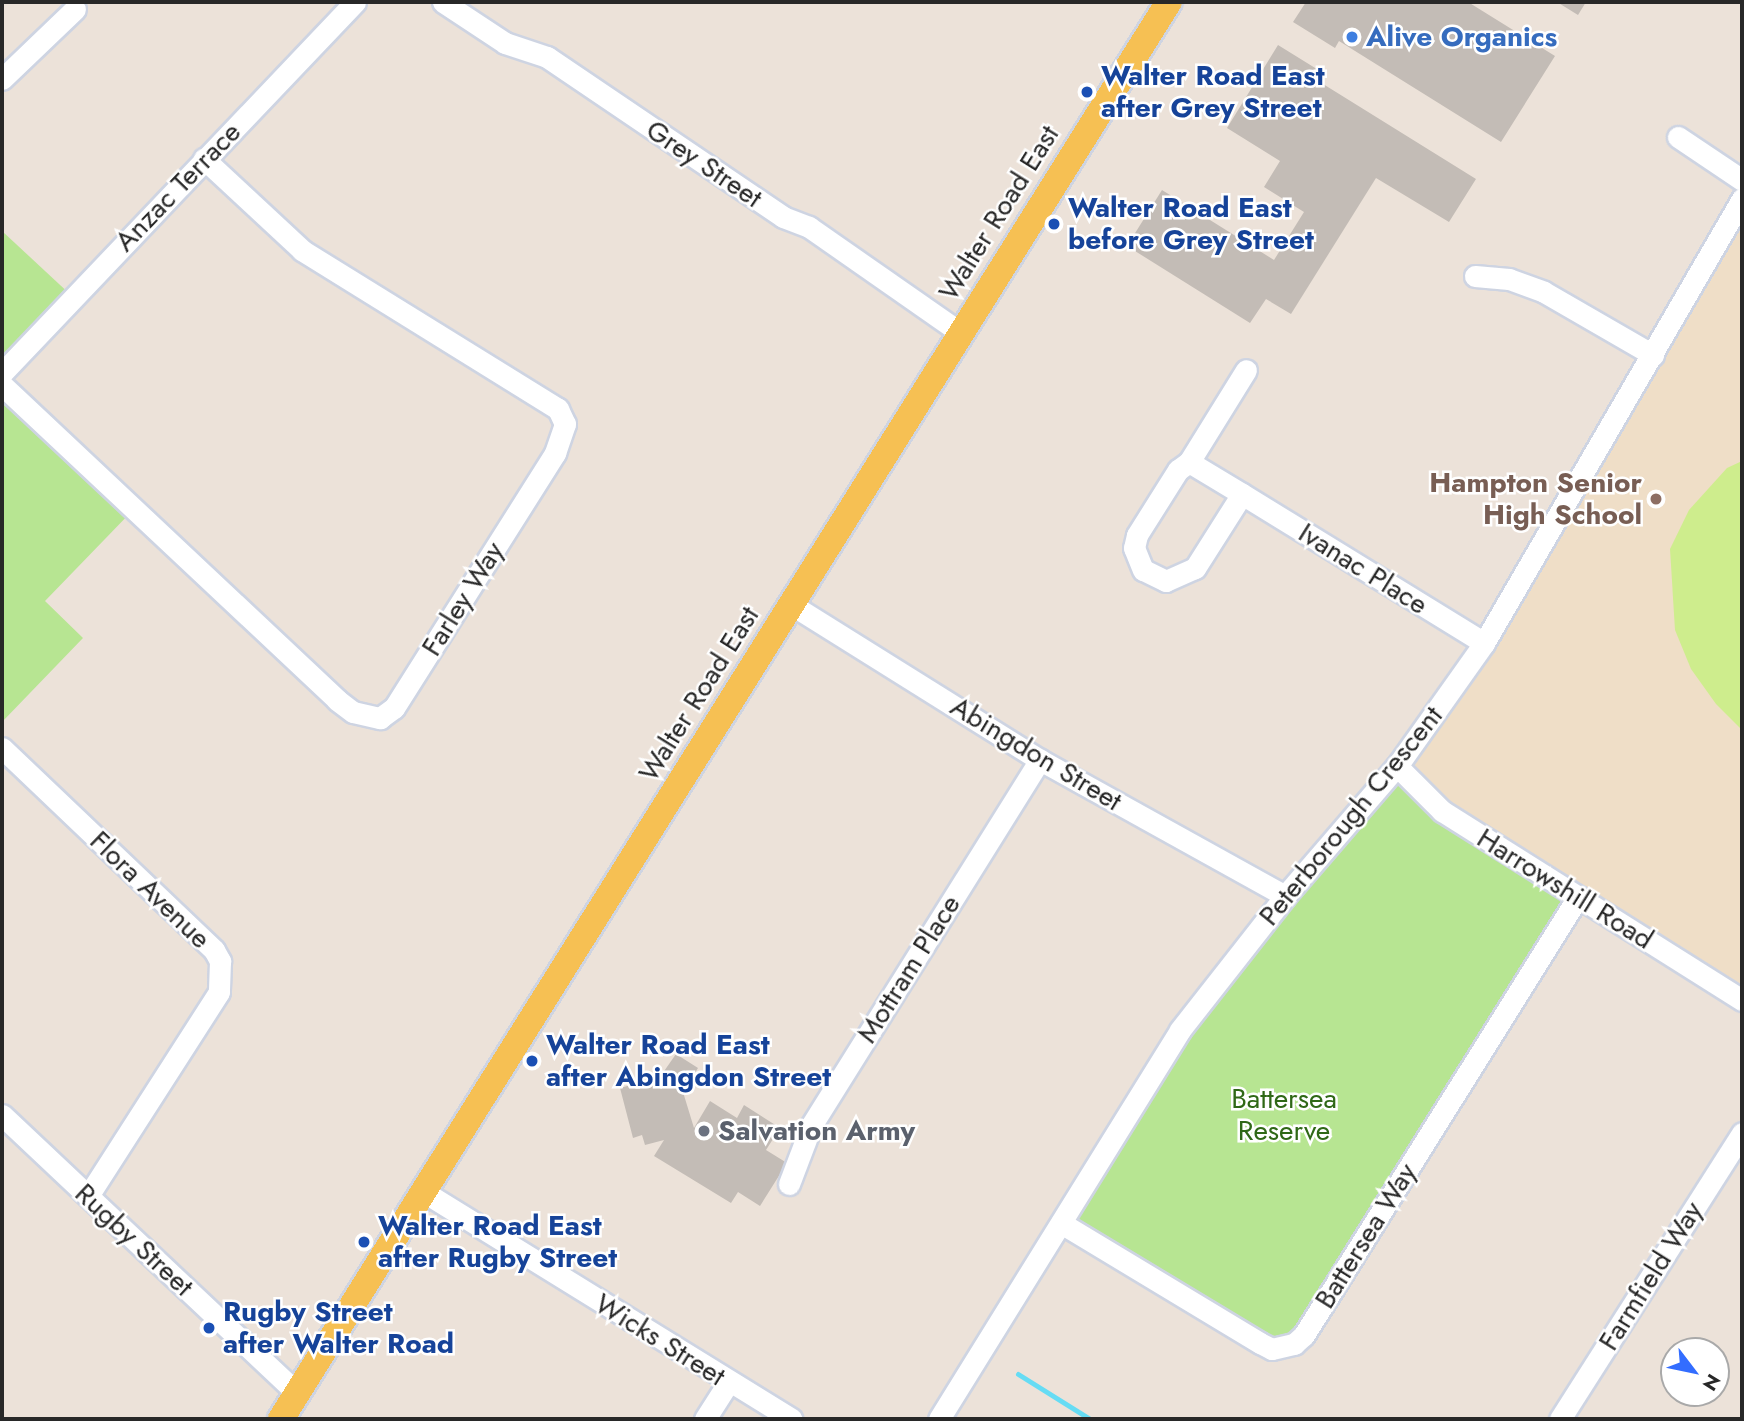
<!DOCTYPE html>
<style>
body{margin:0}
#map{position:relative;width:1744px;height:1421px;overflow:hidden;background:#ece2d9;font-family:Jost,sans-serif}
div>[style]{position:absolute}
.education>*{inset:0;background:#efdec7}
.green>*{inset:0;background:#b7e592}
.pitch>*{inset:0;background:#ceed8d}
.stream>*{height:5px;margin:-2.5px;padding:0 2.5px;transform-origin:2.5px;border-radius:2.5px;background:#66dcf4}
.building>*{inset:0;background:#c3bcb6}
.roads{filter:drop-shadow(2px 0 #ced4e2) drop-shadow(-2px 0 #ced4e2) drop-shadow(0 2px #ced4e2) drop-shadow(0 -2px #ced4e2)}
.minor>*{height:21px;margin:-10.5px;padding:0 10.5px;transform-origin:10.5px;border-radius:10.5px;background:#fff}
.major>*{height:26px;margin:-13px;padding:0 13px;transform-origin:13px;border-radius:13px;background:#f6c053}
.dots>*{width:19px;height:19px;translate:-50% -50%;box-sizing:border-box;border:4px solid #fff;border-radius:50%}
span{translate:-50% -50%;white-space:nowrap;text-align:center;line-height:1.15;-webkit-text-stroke:5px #fff;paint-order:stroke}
.shop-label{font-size:28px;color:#366cbe;font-weight:700}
.left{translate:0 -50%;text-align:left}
.transit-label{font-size:28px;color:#164399;font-weight:700}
.street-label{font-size:28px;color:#282828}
.education-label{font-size:28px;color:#785e54;font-weight:700}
.right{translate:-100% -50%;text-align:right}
.park-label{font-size:28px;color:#2f6816}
.worship-label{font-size:28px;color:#5b616d;font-weight:700}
.frame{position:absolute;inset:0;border:4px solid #282828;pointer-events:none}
.north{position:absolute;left:1660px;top:1337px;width:70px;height:70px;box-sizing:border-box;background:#fff;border:2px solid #a9a9a9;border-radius:50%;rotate:122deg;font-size:19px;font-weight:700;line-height:28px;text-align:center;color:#282828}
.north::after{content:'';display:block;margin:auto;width:24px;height:32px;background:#336dff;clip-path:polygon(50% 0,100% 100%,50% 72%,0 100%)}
</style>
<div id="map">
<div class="education">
<div style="clip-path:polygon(1742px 199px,1742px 1000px,1442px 811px,1397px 766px)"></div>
</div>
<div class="green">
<div style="clip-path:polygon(2px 231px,73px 297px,2px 362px)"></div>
<div style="clip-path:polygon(2px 385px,134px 509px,45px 601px,83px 638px,2px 722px)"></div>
<div style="clip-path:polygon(1397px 766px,1578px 897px,1284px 1348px,1061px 1223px,1180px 1030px)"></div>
</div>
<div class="pitch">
<div style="clip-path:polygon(1742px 461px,1742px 730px,1716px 704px,1691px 669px,1675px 630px,1670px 549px,1689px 510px,1727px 468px)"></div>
</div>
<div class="stream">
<div style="left:1018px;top:1374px;width:85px;rotate:32deg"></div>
</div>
<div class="building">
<div style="clip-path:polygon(1306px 2px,1468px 2px,1555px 56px,1501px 142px,1339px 41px,1335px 48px,1293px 22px)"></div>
<div style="clip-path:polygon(1557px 2px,1586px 2px,1578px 15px)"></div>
<div style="clip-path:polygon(1278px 45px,1320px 71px,1315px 79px,1476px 179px,1449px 222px,1376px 178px,1291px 314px,1266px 299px,1250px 323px,1127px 246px,1162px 190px,1274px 260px,1304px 212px,1264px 187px,1280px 161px,1227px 128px)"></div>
<div style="clip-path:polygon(676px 1054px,698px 1068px,683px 1092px,694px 1128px,710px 1101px,737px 1118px,744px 1105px,780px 1128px,766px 1150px,787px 1163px,760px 1206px,738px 1192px,731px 1203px,654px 1156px,664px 1140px,645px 1145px,642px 1135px,633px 1138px,620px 1088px,660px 1077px)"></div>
</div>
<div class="roads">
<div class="minor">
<div style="left:443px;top:2px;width:74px;rotate:33.5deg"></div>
<div style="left:505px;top:43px;width:44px;rotate:18.4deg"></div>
<div style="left:547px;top:57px;width:285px;rotate:34.1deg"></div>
<div style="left:783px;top:217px;width:28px;rotate:21deg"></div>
<div style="left:809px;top:227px;width:185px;rotate:34.9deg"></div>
<div style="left:2px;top:79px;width:101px;rotate:-43.8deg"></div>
<div style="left:1678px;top:137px;width:77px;rotate:33.9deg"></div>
<div style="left:1475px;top:276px;width:34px;rotate:5deg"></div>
<div style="left:1509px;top:279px;width:37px;rotate:20deg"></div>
<div style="left:1544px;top:292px;width:126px;rotate:30deg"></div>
<div style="left:2px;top:373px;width:512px;rotate:-46.42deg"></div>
<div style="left:2px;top:385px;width:460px;rotate:43.2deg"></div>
<div style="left:337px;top:700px;width:20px;rotate:37deg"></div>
<div style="left:353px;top:712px;width:28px;rotate:13deg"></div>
<div style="left:380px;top:718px;width:17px;rotate:-36deg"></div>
<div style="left:394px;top:708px;width:302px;rotate:-57.7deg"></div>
<div style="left:555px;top:453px;width:31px;rotate:-71deg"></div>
<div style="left:565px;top:424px;width:17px;rotate:-115deg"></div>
<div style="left:558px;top:409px;width:301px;rotate:-148.2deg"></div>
<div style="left:302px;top:250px;width:134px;rotate:-137.1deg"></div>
<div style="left:1189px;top:462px;width:108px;rotate:-58.2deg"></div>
<div style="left:1242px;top:494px;width:88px;rotate:122.4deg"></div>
<div style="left:1195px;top:568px;width:32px;rotate:156deg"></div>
<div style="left:1166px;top:581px;width:25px;rotate:-154deg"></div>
<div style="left:1143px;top:570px;width:24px;rotate:-112deg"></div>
<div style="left:1134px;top:548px;width:13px;rotate:-77deg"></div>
<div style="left:1137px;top:535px;width:77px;rotate:-57.8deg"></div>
<div style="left:1178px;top:470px;width:14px;rotate:-36deg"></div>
<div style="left:1189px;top:462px;width:62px;rotate:31.1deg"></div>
<div style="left:1242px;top:494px;width:284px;rotate:31.6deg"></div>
<div style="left:792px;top:605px;width:292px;rotate:32deg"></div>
<div style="left:1040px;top:760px;width:280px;rotate:29deg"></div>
<div style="left:2px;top:748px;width:293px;rotate:43.6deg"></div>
<div style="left:214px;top:950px;width:13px;rotate:61deg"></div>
<div style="left:220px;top:961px;width:31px;rotate:92deg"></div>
<div style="left:219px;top:992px;width:242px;rotate:122.7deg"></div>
<div style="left:1397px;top:766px;width:64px;rotate:45deg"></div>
<div style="left:1442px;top:811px;width:355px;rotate:32.2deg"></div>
<div style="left:2px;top:1115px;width:405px;rotate:43.3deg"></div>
<div style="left:789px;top:1184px;width:62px;rotate:-69.2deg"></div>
<div style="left:811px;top:1126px;width:432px;rotate:-58deg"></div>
<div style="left:424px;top:1192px;width:432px;rotate:31.7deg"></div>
<div style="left:1061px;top:1223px;width:232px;rotate:31.1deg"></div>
<div style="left:1260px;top:1343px;width:13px;rotate:27deg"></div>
<div style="left:1272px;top:1349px;width:23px;rotate:-13deg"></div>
<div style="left:1294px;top:1344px;width:13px;rotate:-42deg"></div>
<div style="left:1304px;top:1335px;width:517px;rotate:-57.97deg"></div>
<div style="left:705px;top:1419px;width:43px;rotate:-57.4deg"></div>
<div style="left:939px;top:1419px;width:458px;rotate:-58.2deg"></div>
<div style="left:1180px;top:1030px;width:170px;rotate:-51.9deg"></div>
<div style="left:1285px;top:896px;width:172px;rotate:-49.3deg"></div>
<div style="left:1397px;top:766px;width:151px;rotate:-54.7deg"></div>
<div style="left:1484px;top:643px;width:514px;rotate:-59.84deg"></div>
<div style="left:1560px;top:1419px;width:339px;rotate:-57.5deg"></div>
</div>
<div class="major">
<div style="left:281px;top:1419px;width:1672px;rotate:-57.93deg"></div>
</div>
</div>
<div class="dots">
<div style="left:1352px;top:37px;background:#3f7fe0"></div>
<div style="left:1087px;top:92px;background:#1a4fb4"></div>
<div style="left:1054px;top:224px;background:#1a4fb4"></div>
<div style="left:1656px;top:499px;background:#8d6e63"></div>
<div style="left:532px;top:1061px;background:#1a4fb4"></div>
<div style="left:704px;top:1131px;background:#6b7280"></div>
<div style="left:364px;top:1242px;background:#1a4fb4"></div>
<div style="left:209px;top:1328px;background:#1a4fb4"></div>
</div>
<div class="shop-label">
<span class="left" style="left:1366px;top:37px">Alive Organics</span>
</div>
<div class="transit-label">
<span class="left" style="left:1101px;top:92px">Walter Road East<br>after Grey Street</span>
<span class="left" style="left:1068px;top:224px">Walter Road East<br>before Grey Street</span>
<span class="left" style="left:546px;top:1061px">Walter Road East<br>after Abingdon Street</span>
<span class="left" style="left:378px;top:1242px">Walter Road East<br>after Rugby Street</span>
<span class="left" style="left:223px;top:1328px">Rugby Street<br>after Walter Road</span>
</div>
<div class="street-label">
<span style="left:704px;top:164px;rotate:34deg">Grey Street</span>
<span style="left:178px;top:187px;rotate:-46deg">Anzac Terrace</span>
<span style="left:999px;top:213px;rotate:-58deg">Walter Road East</span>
<span style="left:1363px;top:569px;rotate:32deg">Ivanac Place</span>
<span style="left:463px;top:599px;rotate:-58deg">Farley Way</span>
<span style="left:699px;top:694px;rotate:-58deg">Walter Road East</span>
<span style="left:1036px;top:754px;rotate:31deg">Abingdon Street</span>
<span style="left:1351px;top:816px;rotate:-51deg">Peterborough Crescent</span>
<span style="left:1565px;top:889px;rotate:32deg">Harrowshill Road</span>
<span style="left:150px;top:890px;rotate:44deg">Flora Avenue</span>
<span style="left:909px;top:969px;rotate:-58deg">Mottram Place</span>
<span style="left:1366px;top:1236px;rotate:-58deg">Battersea Way</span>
<span style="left:134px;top:1240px;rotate:43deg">Rugby Street</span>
<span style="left:1651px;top:1276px;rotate:-58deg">Farmfield Way</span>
<span style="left:660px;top:1340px;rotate:32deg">Wicks Street</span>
</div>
<div class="education-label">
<span class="right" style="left:1642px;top:499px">Hampton Senior<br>High School</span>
</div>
<div class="park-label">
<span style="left:1284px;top:1115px">Battersea<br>Reserve</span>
</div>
<div class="worship-label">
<span class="left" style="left:718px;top:1131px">Salvation Army</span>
</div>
<div class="frame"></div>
<div class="north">N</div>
</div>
